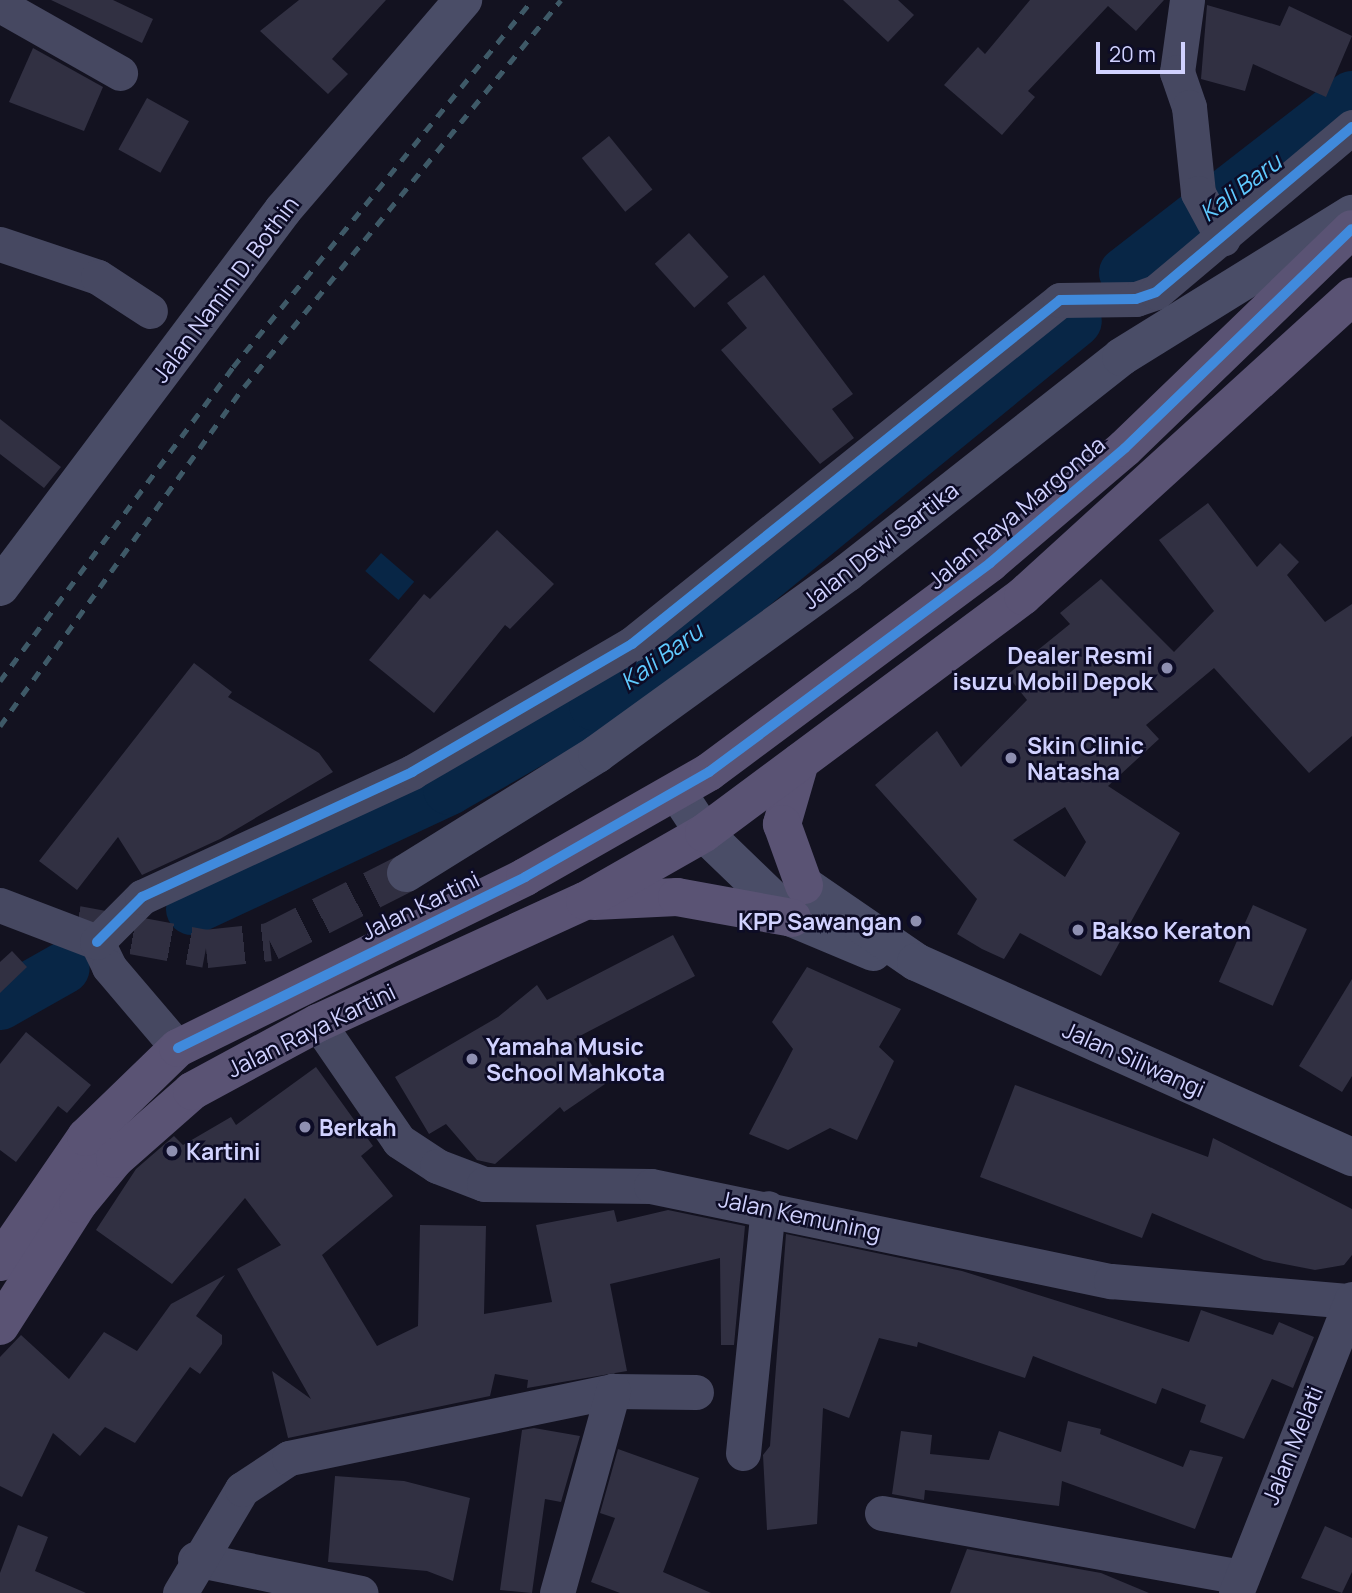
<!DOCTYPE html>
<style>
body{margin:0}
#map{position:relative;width:1352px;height:1593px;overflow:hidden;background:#131220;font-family:Manrope,sans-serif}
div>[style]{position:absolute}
.water>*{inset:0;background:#082646;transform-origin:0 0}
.river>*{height:52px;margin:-26px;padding:0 26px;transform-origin:26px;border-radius:26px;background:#082646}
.building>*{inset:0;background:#313042;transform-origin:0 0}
.secondary-tunnel>*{height:38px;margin-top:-19px;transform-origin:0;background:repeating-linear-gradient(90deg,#302f41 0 38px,transparent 0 57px)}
.street>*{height:35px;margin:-17.5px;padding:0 17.5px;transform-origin:17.5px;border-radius:17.5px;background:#464861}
.secondary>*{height:38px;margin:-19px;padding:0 19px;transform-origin:19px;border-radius:19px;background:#4a4d67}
.primary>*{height:38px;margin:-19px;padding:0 19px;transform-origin:19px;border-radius:19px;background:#5a5374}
.rail>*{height:5px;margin-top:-2.5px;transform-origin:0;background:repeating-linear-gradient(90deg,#3e5967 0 10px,transparent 0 19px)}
.cycleway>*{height:10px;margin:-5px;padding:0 5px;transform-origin:5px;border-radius:5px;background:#408adc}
.dots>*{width:19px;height:19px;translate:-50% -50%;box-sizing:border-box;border:4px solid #0d0c26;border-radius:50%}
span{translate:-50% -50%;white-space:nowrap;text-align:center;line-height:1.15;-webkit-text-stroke:5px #0d0c26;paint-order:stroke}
.street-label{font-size:23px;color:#d1d2ff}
.poi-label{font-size:23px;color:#d1d2ff;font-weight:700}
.right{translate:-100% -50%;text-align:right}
.left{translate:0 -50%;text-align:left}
.water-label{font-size:24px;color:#5fcaff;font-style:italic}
.scale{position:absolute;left:1096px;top:42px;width:89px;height:32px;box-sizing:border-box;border:4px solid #d1d2ff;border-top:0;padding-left:9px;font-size:21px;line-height:24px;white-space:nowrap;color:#d1d2ff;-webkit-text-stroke:5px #0d0c26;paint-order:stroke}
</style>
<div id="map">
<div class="water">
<div style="left:381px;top:553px;width:44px;height:24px;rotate:41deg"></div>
</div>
<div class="river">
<div style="left:1125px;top:273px;width:287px;rotate:-37.8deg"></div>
<div style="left:192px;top:909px;width:284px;rotate:-25deg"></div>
<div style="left:449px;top:789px;width:168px;rotate:-29.9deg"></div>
<div style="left:595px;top:705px;width:132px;rotate:-36.1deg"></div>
<div style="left:702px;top:627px;width:483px;rotate:-39.3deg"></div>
<div style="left:0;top:1004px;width:73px;rotate:-29.4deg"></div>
</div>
<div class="building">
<div style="clip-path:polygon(51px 0,113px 0,153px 19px,142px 43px)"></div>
<div style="clip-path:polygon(299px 0,386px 0,332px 59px,348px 74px,328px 94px,260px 31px)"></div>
<div style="clip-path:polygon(843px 0,898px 0,914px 15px,888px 42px)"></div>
<div style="clip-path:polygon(1030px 0,1164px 0,1136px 31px,1108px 6px,1028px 91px,1035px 97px,1002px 135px,944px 85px,978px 47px,985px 54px)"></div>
<div style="clip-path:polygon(1207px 5px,1280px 26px,1289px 6px,1352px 36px,1326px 97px,1253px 64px,1245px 91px,1201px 79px)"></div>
<div style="clip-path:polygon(33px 48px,103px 87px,84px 131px,9px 102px)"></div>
<div style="left:147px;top:98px;width:48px;height:59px;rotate:29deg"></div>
<div style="left:609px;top:136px;width:69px;height:35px;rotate:51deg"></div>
<div style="left:689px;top:233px;width:59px;height:46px;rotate:48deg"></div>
<div style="clip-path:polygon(764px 275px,853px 394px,832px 409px,854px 438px,820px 464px,721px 350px,747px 328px,727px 303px)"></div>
<div style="clip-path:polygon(0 419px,61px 467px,44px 488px,0 454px)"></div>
<div style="clip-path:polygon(evenodd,1208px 503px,1257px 567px,1280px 543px,1299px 562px,1287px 575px,1325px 622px,1352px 604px,1352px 736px,1309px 773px,1214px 668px,1146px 725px,1159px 739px,1108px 786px,1180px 833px,1101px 976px,1020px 933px,1004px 959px,982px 949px,957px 934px,977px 899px,875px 785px,937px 731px,961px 767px,1027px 700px,1007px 675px,1070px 624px,1060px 613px,1101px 579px,1174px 652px,1214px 611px,1159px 540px,1208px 503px,1065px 807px,1086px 842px,1065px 877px,1013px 840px,1065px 807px)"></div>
<div style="clip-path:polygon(497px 530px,554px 584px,510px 629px,505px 625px,434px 713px,369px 660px,424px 594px,430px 599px)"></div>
<div style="clip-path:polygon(194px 663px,232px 692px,228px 697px,319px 753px,333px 772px,220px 839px,142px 875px,118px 837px,77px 890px,39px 861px)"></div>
<div style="left:1253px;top:905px;width:59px;height:84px;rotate:24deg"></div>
<div style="clip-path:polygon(673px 935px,695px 976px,574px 1039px,605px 1084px,564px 1112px,560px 1107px,495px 1164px,477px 1160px,446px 1124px,429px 1134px,395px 1077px,498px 1017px,537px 985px,547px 1000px)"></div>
<div style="clip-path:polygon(12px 951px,27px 967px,0 993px,0 962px)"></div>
<div style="clip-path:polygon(807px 967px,901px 1009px,879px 1047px,894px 1061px,857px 1140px,830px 1128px,788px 1150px,749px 1134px,793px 1049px,772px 1022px)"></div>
<div style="clip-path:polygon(1352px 979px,1352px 1076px,1342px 1092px,1299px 1066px)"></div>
<div style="clip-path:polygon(26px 1032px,91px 1085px,67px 1113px,58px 1106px,16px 1162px,0 1150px,0 1064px)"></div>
<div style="clip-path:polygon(316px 1067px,373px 1146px,361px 1156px,393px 1196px,322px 1255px,377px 1346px,418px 1326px,420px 1225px,486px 1226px,484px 1314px,552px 1302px,536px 1225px,614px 1210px,617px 1222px,668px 1210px,745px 1226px,734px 1345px,721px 1345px,720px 1258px,610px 1284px,627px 1371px,527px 1388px,528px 1380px,495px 1374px,490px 1396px,288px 1438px,272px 1371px,311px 1399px,237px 1269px,281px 1245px,245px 1198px,172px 1284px,96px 1230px,136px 1169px,174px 1136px,183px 1145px,231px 1117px,236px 1125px)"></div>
<div style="clip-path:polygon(1015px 1085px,1208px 1157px,1213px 1138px,1352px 1209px,1352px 1255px,1344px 1265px,1315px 1270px,1264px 1260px,1152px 1213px,1142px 1238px,980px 1177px)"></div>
<div style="clip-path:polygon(786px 1234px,962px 1271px,1189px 1342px,1201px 1310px,1273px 1335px,1279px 1322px,1314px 1337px,1293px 1388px,1272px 1379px,1244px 1439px,1200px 1422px,1206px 1405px,1162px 1388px,1156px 1404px,1033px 1356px,1025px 1378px,918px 1342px,917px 1347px,879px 1338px,849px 1418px,823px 1408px,817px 1524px,767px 1530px,763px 1455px,770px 1446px)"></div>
<div style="clip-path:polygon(225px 1275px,196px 1316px,222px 1335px,222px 1344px,200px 1374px,190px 1367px,135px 1443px,105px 1427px,80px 1456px,53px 1433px,22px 1497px,0 1486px,0 1357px,21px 1335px,69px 1379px,104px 1332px,137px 1351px,171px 1304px)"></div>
<div style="clip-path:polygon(1068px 1421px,1101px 1429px,1100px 1434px,1183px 1467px,1190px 1450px,1223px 1457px,1195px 1529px,1062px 1481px,1059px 1506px,925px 1490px,924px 1500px,892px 1494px,901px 1431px,932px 1435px,930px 1454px,989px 1460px,999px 1431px,1061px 1452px)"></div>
<div style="clip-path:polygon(534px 1428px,580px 1436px,561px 1502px,545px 1499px,532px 1593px,500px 1590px,522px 1430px)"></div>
<div style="clip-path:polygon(618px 1449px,699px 1478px,663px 1572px,711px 1593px,620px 1593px,591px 1582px,615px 1518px,600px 1513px)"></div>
<div style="clip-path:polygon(335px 1476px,404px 1481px,470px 1498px,453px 1581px,427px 1571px,328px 1562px)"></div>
<div style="clip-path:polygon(18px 1525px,48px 1537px,35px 1571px,86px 1593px,0 1593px,0 1573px)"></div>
<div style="clip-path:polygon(1325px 1526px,1352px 1538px,1352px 1572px,1342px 1593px,1301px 1578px)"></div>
<div style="clip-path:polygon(967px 1549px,1101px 1573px,1149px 1593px,950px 1593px)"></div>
</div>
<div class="secondary-tunnel">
<div style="left:77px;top:925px;width:131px;rotate:10.5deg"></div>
<div style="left:206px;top:949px;width:64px;rotate:-6.2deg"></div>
<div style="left:270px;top:942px;width:153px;rotate:-26.9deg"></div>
</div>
<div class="street">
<div style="left:1187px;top:0;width:73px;rotate:97.9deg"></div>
<div style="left:1177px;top:72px;width:37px;rotate:71deg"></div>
<div style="left:1189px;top:107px;width:86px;rotate:84deg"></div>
<div style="left:1198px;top:193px;width:52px;rotate:61.5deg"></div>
<div style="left:0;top:5px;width:138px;rotate:29.5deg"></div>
<div style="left:0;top:244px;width:103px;rotate:18.6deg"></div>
<div style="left:98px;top:277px;width:62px;rotate:33.2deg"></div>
<div style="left:0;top:905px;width:104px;rotate:20.9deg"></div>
<div style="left:97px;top:942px;width:28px;rotate:64deg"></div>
<div style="left:109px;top:967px;width:106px;rotate:49.6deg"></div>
<div style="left:97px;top:942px;width:64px;rotate:-45deg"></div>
<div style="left:142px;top:897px;width:298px;rotate:-24.8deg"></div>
<div style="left:412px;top:772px;width:255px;rotate:-30.2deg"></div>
<div style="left:632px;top:644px;width:549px;rotate:-38.79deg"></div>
<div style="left:1060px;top:300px;width:76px;rotate:-0.8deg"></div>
<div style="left:1136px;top:299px;width:21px;rotate:-19deg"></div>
<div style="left:1156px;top:292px;width:256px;rotate:-40.1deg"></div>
<div style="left:318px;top:1023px;width:143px;rotate:55.5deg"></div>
<div style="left:399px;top:1141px;width:45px;rotate:33.3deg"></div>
<div style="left:437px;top:1166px;width:50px;rotate:21deg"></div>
<div style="left:484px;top:1184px;width:167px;rotate:0.7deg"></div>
<div style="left:651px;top:1186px;width:470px;rotate:11.7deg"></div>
<div style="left:1111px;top:1281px;width:241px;rotate:4.8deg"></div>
<div style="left:743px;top:1453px;width:246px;rotate:-84.2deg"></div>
<div style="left:882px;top:1513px;width:365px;rotate:10.1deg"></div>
<div style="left:195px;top:1559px;width:169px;rotate:11.6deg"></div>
<div style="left:180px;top:1593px;width:121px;rotate:-59.2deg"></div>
<div style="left:242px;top:1489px;width:56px;rotate:-33.4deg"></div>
<div style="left:289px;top:1458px;width:331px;rotate:-11.7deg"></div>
<div style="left:613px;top:1391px;width:83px;rotate:0.7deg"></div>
<div style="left:557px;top:1593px;width:210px;rotate:-74.5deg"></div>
<div style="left:1236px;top:1593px;width:316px;rotate:-68.5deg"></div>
</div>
<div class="secondary">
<div style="left:0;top:587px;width:471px;rotate:-53.1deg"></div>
<div style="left:283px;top:210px;width:277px;rotate:-49.4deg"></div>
<div style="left:677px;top:792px;width:49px;rotate:56.6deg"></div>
<div style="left:704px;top:833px;width:122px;rotate:44deg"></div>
<div style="left:792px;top:918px;width:88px;rotate:22.8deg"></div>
<div style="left:406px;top:873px;width:225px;rotate:-31.9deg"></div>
<div style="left:597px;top:754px;width:309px;rotate:-35.9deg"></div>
<div style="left:847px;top:573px;width:349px;rotate:-38.2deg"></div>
<div style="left:1121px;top:357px;width:272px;rotate:-31.8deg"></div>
<div style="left:804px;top:885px;width:136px;rotate:34.5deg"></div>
<div style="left:916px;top:962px;width:478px;rotate:24.1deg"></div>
</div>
<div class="primary">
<div style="left:800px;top:762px;width:65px;rotate:106.2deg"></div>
<div style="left:782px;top:824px;width:65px;rotate:70.2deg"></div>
<div style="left:594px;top:901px;width:83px;rotate:-2.8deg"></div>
<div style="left:677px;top:897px;width:117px;rotate:10.3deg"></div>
<div style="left:0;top:1262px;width:152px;rotate:-55.5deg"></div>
<div style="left:86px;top:1137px;width:128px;rotate:-44.1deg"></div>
<div style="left:178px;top:1048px;width:387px;rotate:-26.2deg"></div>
<div style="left:525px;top:877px;width:212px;rotate:-29.7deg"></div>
<div style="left:709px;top:772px;width:350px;rotate:-36.6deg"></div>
<div style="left:990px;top:563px;width:177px;rotate:-40.4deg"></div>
<div style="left:1125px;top:448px;width:315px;rotate:-44deg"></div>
<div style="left:0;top:1326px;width:145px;rotate:-57.4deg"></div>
<div style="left:78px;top:1204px;width:58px;rotate:-50.6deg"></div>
<div style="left:115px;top:1159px;width:103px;rotate:-41.4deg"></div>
<div style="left:192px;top:1091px;width:143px;rotate:-28.4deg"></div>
<div style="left:318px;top:1023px;width:294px;rotate:-24.6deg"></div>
<div style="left:585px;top:901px;width:137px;rotate:-29.7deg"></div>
<div style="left:704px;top:833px;width:397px;rotate:-36.6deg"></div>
<div style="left:1023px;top:596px;width:445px;rotate:-42.3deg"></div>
</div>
<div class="rail">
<div style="left:0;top:681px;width:391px;rotate:-53.4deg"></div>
<div style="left:233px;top:367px;width:473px;rotate:-50.8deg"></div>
<div style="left:0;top:726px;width:418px;rotate:-54.3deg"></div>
<div style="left:244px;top:387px;width:500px;rotate:-50.68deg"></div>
</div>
<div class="cycleway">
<div style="left:97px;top:942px;width:64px;rotate:-45deg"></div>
<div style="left:142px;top:897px;width:298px;rotate:-24.8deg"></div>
<div style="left:412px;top:772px;width:255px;rotate:-30.2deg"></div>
<div style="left:632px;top:644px;width:549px;rotate:-38.79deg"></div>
<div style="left:1060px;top:300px;width:76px;rotate:-0.8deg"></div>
<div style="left:1136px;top:299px;width:21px;rotate:-19deg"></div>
<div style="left:1156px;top:292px;width:256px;rotate:-40.1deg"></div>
<div style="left:178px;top:1048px;width:387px;rotate:-26.2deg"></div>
<div style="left:525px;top:877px;width:212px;rotate:-29.7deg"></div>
<div style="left:709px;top:772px;width:350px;rotate:-36.6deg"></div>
<div style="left:990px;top:563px;width:177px;rotate:-40.4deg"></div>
<div style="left:1125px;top:448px;width:315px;rotate:-44deg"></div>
</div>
<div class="dots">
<div style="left:1167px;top:668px;background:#8e8fb1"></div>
<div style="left:1011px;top:758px;background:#8e8fb1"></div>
<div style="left:916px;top:921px;background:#8e8fb1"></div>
<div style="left:1078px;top:930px;background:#8e8fb1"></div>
<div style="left:472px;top:1059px;background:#8e8fb1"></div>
<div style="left:305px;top:1127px;background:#8e8fb1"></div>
<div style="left:172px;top:1151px;background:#8e8fb1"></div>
</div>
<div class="street-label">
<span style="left:225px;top:289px;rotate:-53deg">Jalan Namin D. Bothin</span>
<span style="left:1016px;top:512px;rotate:-40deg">Jalan Raya Margonda</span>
<span style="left:880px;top:545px;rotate:-38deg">Jalan Dewi Sartika</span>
<span style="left:420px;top:905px;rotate:-26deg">Jalan Kartini</span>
<span style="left:311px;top:1030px;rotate:-26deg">Jalan Raya Kartini</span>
<span style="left:1134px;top:1059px;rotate:24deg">Jalan Siliwangi</span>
<span style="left:800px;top:1215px;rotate:12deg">Jalan Kemuning</span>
<span style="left:1292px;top:1445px;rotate:-68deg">Jalan Melati</span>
</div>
<div class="poi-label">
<span class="right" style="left:1153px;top:668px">Dealer Resmi<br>isuzu Mobil Depok</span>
<span class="left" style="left:1027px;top:758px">Skin Clinic<br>Natasha</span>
<span class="right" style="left:902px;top:921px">KPP Sawangan</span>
<span class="left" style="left:1092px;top:930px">Bakso Keraton</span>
<span class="left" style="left:486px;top:1059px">Yamaha Music<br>School Mahkota</span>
<span class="left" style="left:319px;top:1127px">Berkah</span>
<span class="left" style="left:186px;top:1151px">Kartini</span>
</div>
<div class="water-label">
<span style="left:1240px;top:187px;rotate:-37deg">Kali Baru</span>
<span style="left:661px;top:656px;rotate:-36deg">Kali Baru</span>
</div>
<div class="scale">20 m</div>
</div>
